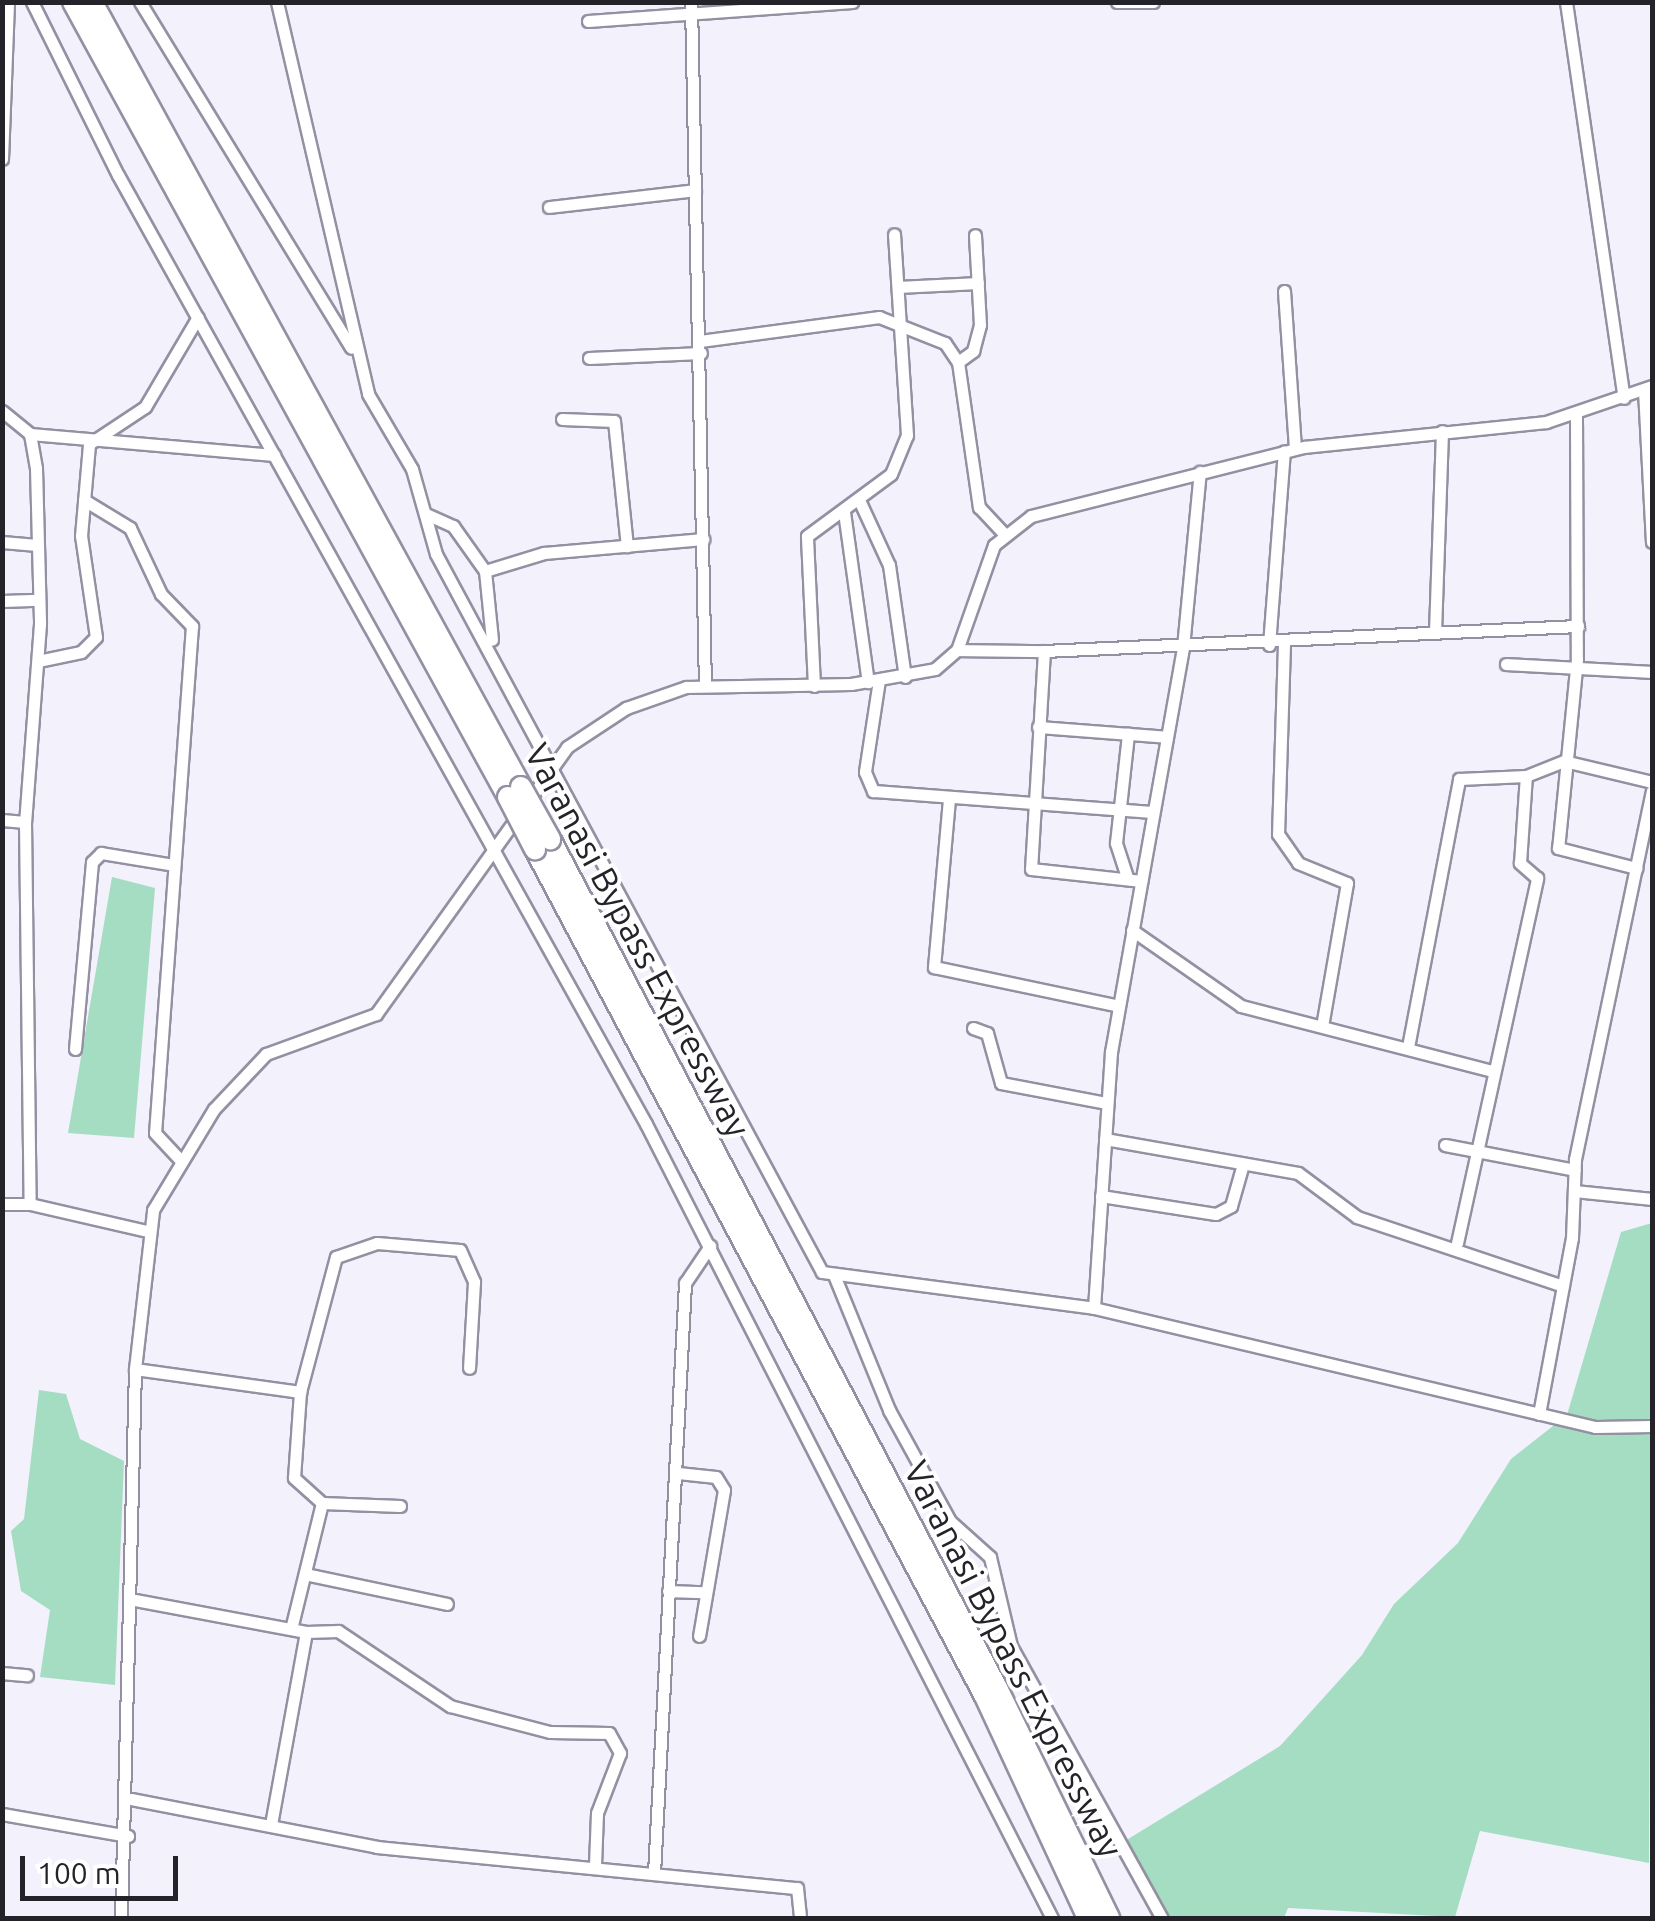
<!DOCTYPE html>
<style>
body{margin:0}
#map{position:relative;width:1655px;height:1921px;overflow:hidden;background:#f3f1fc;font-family:Ubuntu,sans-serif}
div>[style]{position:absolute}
.green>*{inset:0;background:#a4ddc2}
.roads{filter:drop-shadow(2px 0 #9490a2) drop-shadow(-2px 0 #9490a2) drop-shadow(0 2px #9490a2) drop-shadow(0 -2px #9490a2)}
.minor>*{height:11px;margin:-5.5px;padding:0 5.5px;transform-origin:5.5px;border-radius:5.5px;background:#fff}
.trunk>*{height:20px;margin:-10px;padding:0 10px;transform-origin:10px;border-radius:10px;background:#fff}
.bridges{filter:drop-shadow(2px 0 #9490a2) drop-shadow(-2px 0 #9490a2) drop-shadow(0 2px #9490a2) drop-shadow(0 -2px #9490a2)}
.trunk-bridge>*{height:20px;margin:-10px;padding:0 10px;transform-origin:10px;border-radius:10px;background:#fff}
span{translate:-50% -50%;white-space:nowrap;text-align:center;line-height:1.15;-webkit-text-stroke:8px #fff;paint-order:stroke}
.street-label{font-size:35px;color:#24232a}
.frame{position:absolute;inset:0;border:5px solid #24232a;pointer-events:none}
.scale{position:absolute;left:20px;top:1856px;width:158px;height:45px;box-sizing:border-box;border:5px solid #24232a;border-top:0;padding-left:12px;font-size:30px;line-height:35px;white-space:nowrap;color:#24232a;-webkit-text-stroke:8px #fff;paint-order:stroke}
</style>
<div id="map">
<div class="green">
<div style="clip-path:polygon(112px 877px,155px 888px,134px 1138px,68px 1133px)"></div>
<div style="clip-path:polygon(1652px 1223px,1649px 1863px,1480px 1831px,1455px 1917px,1288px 1908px,1284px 1918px,1152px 1918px,1120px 1844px,1280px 1746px,1362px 1655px,1394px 1604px,1458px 1543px,1511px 1459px,1567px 1415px,1621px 1232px)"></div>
<div style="clip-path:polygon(39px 1390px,66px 1394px,80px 1439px,124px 1461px,115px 1685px,40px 1677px,50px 1610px,21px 1591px,11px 1531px,24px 1519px)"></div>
</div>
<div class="roads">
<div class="minor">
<div style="left:32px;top:2px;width:193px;rotate:63.6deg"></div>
<div style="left:118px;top:175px;width:1086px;rotate:60.91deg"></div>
<div style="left:646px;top:1124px;width:892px;rotate:62.92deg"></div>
<div style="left:140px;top:2px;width:405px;rotate:58.6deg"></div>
<div style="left:277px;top:2px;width:402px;rotate:76.9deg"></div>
<div style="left:368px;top:394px;width:87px;rotate:59.6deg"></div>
<div style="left:412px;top:469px;width:88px;rotate:74.2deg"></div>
<div style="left:436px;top:554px;width:815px;rotate:61.74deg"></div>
<div style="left:822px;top:1272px;width:274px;rotate:7.5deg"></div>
<div style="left:1094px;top:1308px;width:257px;rotate:-86.2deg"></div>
<div style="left:1111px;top:1052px;width:411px;rotate:-79.9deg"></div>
<div style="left:1183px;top:647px;width:176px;rotate:-84.5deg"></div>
<div style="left:691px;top:2px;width:683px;rotate:88.83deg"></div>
<div style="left:1117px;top:2px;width:36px"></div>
<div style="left:1566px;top:2px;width:400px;rotate:81.7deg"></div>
<div style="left:588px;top:21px;width:265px;rotate:-4.1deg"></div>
<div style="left:2px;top:159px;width:157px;rotate:-87.8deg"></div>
<div style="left:549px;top:207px;width:147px;rotate:-6.6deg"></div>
<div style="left:898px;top:287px;width:80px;rotate:-2.9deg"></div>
<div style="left:1284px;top:291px;width:158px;rotate:86deg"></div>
<div style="left:700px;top:341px;width:181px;rotate:-7.6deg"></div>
<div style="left:879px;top:317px;width:71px;rotate:21.5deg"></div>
<div style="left:945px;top:343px;width:23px;rotate:56deg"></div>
<div style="left:958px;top:362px;width:147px;rotate:81.8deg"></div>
<div style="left:979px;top:507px;width:35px;rotate:47deg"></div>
<div style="left:589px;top:358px;width:112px;rotate:-2.6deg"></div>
<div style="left:958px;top:362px;width:19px;rotate:-36deg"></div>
<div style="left:973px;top:351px;width:27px;rotate:-75deg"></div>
<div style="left:980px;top:325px;width:90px;rotate:-93.2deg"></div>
<div style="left:1644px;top:390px;width:152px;rotate:87deg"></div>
<div style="left:2px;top:411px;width:36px;rotate:39deg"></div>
<div style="left:30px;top:434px;width:35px;rotate:80deg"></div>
<div style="left:36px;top:468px;width:156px;rotate:88.5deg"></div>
<div style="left:40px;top:624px;width:199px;rotate:94.3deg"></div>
<div style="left:1576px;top:415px;width:244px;rotate:89.8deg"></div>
<div style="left:1577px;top:659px;width:190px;rotate:95.7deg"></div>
<div style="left:1558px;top:848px;width:81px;rotate:14.4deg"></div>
<div style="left:562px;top:419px;width:52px;rotate:2.2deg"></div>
<div style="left:614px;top:421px;width:126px;rotate:84.1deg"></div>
<div style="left:30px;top:434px;width:245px;rotate:4.9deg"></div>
<div style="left:84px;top:500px;width:54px;rotate:31.3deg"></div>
<div style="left:130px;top:528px;width:73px;rotate:64.8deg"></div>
<div style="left:161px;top:594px;width:45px;rotate:45.9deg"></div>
<div style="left:192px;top:626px;width:508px;rotate:94.17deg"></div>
<div style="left:155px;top:1133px;width:35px;rotate:47deg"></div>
<div style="left:860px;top:502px;width:69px;rotate:65.3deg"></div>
<div style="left:889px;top:565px;width:113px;rotate:81.9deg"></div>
<div style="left:844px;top:512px;width:172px;rotate:82deg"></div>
<div style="left:426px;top:514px;width:30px;rotate:24deg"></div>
<div style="left:453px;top:526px;width:55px;rotate:54.6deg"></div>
<div style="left:485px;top:571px;width:69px;rotate:84.2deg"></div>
<div style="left:2px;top:542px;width:35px;rotate:5deg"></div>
<div style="left:485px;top:571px;width:62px;rotate:-17deg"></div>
<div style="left:544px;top:553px;width:160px;rotate:-5deg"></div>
<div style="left:2px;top:601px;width:37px;rotate:-2deg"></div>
<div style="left:1435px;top:632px;width:201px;rotate:-88deg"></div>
<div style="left:1284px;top:644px;width:190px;rotate:91.8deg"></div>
<div style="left:1278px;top:834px;width:35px;rotate:55deg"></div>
<div style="left:1298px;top:863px;width:53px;rotate:22.2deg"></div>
<div style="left:1347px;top:883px;width:145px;rotate:99.9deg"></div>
<div style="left:1269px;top:645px;width:194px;rotate:-85.6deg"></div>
<div style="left:957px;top:650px;width:87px;rotate:0.7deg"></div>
<div style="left:1044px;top:651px;width:218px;rotate:93.4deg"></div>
<div style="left:1031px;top:869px;width:111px;rotate:6.2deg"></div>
<div style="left:1044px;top:651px;width:535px;rotate:-2.68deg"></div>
<div style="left:38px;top:661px;width:44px;rotate:-11.8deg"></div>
<div style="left:81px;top:652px;width:21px;rotate:-45deg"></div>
<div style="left:96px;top:637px;width:102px;rotate:-98.4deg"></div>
<div style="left:81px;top:536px;width:92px;rotate:-85deg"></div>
<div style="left:89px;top:444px;width:67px;rotate:-33.5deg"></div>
<div style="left:145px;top:407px;width:104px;rotate:-59.5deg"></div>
<div style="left:1506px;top:664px;width:146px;rotate:3.1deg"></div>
<div style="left:879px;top:680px;width:93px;rotate:98.7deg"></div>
<div style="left:865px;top:772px;width:21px;rotate:67deg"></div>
<div style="left:873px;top:791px;width:281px;rotate:4.3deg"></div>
<div style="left:814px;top:686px;width:150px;rotate:-92.7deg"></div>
<div style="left:807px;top:536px;width:104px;rotate:-36.4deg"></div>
<div style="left:891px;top:474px;width:42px;rotate:-67.7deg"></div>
<div style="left:907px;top:435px;width:201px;rotate:-93.7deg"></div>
<div style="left:1038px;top:727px;width:129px;rotate:4.4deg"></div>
<div style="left:949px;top:799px;width:169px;rotate:95.1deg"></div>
<div style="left:934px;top:967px;width:189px;rotate:11.9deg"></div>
<div style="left:2px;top:820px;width:23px;rotate:5deg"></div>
<div style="left:25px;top:822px;width:382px;rotate:89.3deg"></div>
<div style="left:30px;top:1204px;width:120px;rotate:13deg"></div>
<div style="left:1127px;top:877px;width:36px;rotate:-108deg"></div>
<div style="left:1116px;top:843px;width:110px;rotate:-83.7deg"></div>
<div style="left:1132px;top:930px;width:133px;rotate:34.9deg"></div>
<div style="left:1241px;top:1006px;width:259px;rotate:14.5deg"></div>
<div style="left:973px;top:1028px;width:15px;rotate:20deg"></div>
<div style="left:987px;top:1033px;width:52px;rotate:74.4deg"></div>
<div style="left:1001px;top:1083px;width:108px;rotate:10.7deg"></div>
<div style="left:1408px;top:1047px;width:273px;rotate:-79.2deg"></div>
<div style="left:1459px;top:779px;width:67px;rotate:-2.6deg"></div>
<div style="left:1526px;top:776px;width:41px;rotate:-21.5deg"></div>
<div style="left:1564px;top:761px;width:90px;rotate:13.4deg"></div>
<div style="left:75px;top:1049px;width:188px;rotate:-84.8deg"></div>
<div style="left:92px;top:862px;width:13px;rotate:-45deg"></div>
<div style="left:101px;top:853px;width:74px;rotate:9.3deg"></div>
<div style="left:1105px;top:1139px;width:196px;rotate:10deg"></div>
<div style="left:1298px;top:1173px;width:74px;rotate:36.7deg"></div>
<div style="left:1357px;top:1217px;width:217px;rotate:18.5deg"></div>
<div style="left:1445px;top:1145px;width:132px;rotate:10.9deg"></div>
<div style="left:1575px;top:1191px;width:77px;rotate:5.9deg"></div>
<div style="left:1101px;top:1196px;width:116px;rotate:8.9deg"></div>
<div style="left:1216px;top:1214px;width:17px;rotate:-28deg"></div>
<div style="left:1231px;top:1206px;width:44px;rotate:-74.1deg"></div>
<div style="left:2px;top:1204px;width:28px"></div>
<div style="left:1457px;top:1243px;width:374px;rotate:-77.6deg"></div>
<div style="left:1537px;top:878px;width:23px;rotate:-139deg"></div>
<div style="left:1520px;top:863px;width:87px;rotate:-86.1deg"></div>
<div style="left:834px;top:1275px;width:146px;rotate:67.8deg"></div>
<div style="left:889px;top:1410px;width:127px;rotate:61.2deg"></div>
<div style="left:950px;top:1521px;width:54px;rotate:42deg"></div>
<div style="left:990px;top:1557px;width:91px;rotate:76.7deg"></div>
<div style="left:1011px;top:1646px;width:311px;rotate:61deg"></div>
<div style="left:1094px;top:1308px;width:515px;rotate:13.36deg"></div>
<div style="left:1595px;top:1427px;width:57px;rotate:-1deg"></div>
<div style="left:135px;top:1369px;width:167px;rotate:7.9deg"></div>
<div style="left:1539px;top:1414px;width:179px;rotate:-79.4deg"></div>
<div style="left:1572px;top:1238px;width:79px;rotate:-87.8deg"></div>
<div style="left:1575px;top:1159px;width:376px;rotate:-78.2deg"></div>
<div style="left:678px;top:1473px;width:38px;rotate:6deg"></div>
<div style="left:716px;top:1477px;width:15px;rotate:58deg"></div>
<div style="left:724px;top:1490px;width:148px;rotate:99.7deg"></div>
<div style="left:400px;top:1506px;width:78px;rotate:-177.8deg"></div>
<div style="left:322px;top:1503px;width:38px;rotate:-138deg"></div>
<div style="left:294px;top:1478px;width:86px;rotate:-86deg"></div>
<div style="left:300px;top:1392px;width:140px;rotate:-75.1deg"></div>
<div style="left:336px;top:1257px;width:43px;rotate:-18.9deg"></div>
<div style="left:377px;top:1243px;width:83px;rotate:4.8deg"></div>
<div style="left:460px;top:1250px;width:35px;rotate:66deg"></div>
<div style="left:474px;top:1282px;width:86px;rotate:93.3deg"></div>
<div style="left:305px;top:1574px;width:145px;rotate:11.9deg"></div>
<div style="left:668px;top:1591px;width:35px;rotate:2deg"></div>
<div style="left:135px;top:1600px;width:174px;rotate:10.6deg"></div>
<div style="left:306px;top:1632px;width:195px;rotate:100.3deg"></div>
<div style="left:292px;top:1625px;width:126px;rotate:-76.2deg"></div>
<div style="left:306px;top:1632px;width:32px;rotate:-2deg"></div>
<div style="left:338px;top:1631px;width:135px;rotate:33.8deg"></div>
<div style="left:450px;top:1706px;width:103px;rotate:14.6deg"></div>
<div style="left:550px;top:1732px;width:59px;rotate:1deg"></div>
<div style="left:609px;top:1733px;width:23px;rotate:61deg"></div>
<div style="left:620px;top:1753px;width:64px;rotate:111deg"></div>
<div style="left:597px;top:1813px;width:53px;rotate:92.2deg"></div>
<div style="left:2px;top:1673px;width:25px;rotate:5deg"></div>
<div style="left:131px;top:1799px;width:251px;rotate:11deg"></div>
<div style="left:377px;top:1847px;width:422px;rotate:5.6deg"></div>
<div style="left:797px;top:1888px;width:30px;rotate:84deg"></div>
<div style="left:2px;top:1814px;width:128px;rotate:9.9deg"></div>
<div style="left:654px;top:1873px;width:591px;rotate:-86.99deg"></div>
<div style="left:685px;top:1283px;width:45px;rotate:-56deg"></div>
<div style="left:121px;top:1918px;width:549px;rotate:-88.54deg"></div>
<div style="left:135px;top:1369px;width:160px;rotate:-83.5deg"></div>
<div style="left:153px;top:1210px;width:118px;rotate:-58.9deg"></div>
<div style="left:214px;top:1109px;width:76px;rotate:-46.6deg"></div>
<div style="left:266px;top:1054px;width:117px;rotate:-20deg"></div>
<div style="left:376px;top:1014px;width:328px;rotate:-54.4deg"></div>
<div style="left:567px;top:747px;width:71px;rotate:-33.5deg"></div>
<div style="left:626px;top:708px;width:64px;rotate:-19.3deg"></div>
<div style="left:686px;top:687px;width:165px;rotate:-1deg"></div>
<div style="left:851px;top:684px;width:85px;rotate:-10.1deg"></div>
<div style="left:935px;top:669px;width:29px;rotate:-41deg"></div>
<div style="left:957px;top:650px;width:111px;rotate:-70.6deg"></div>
<div style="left:994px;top:545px;width:47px;rotate:-38.1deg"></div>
<div style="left:1031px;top:516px;width:282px;rotate:-14.2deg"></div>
<div style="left:1304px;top:447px;width:243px;rotate:-5.9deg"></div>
<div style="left:1546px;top:422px;width:112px;rotate:-18.8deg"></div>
</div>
<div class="trunk">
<div style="left:73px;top:2px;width:906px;rotate:61.31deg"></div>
<div style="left:92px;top:2px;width:895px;rotate:61.34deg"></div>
<div style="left:550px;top:839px;width:962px;rotate:62.24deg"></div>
<div style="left:998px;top:1690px;width:254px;rotate:64deg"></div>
<div style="left:535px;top:849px;width:959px;rotate:62.02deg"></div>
<div style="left:985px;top:1696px;width:245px;rotate:65.1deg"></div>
</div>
</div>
<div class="bridges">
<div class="trunk-bridge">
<div style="left:521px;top:787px;width:60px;rotate:60.9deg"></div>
<div style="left:508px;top:797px;width:59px;rotate:62.6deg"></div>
</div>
</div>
<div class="street-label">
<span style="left:638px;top:940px;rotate:62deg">Varanasi Bypass Expressway</span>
<span style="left:1014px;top:1659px;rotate:63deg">Varanasi Bypass Expressway</span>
</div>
<div class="frame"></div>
<div class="scale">100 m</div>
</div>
